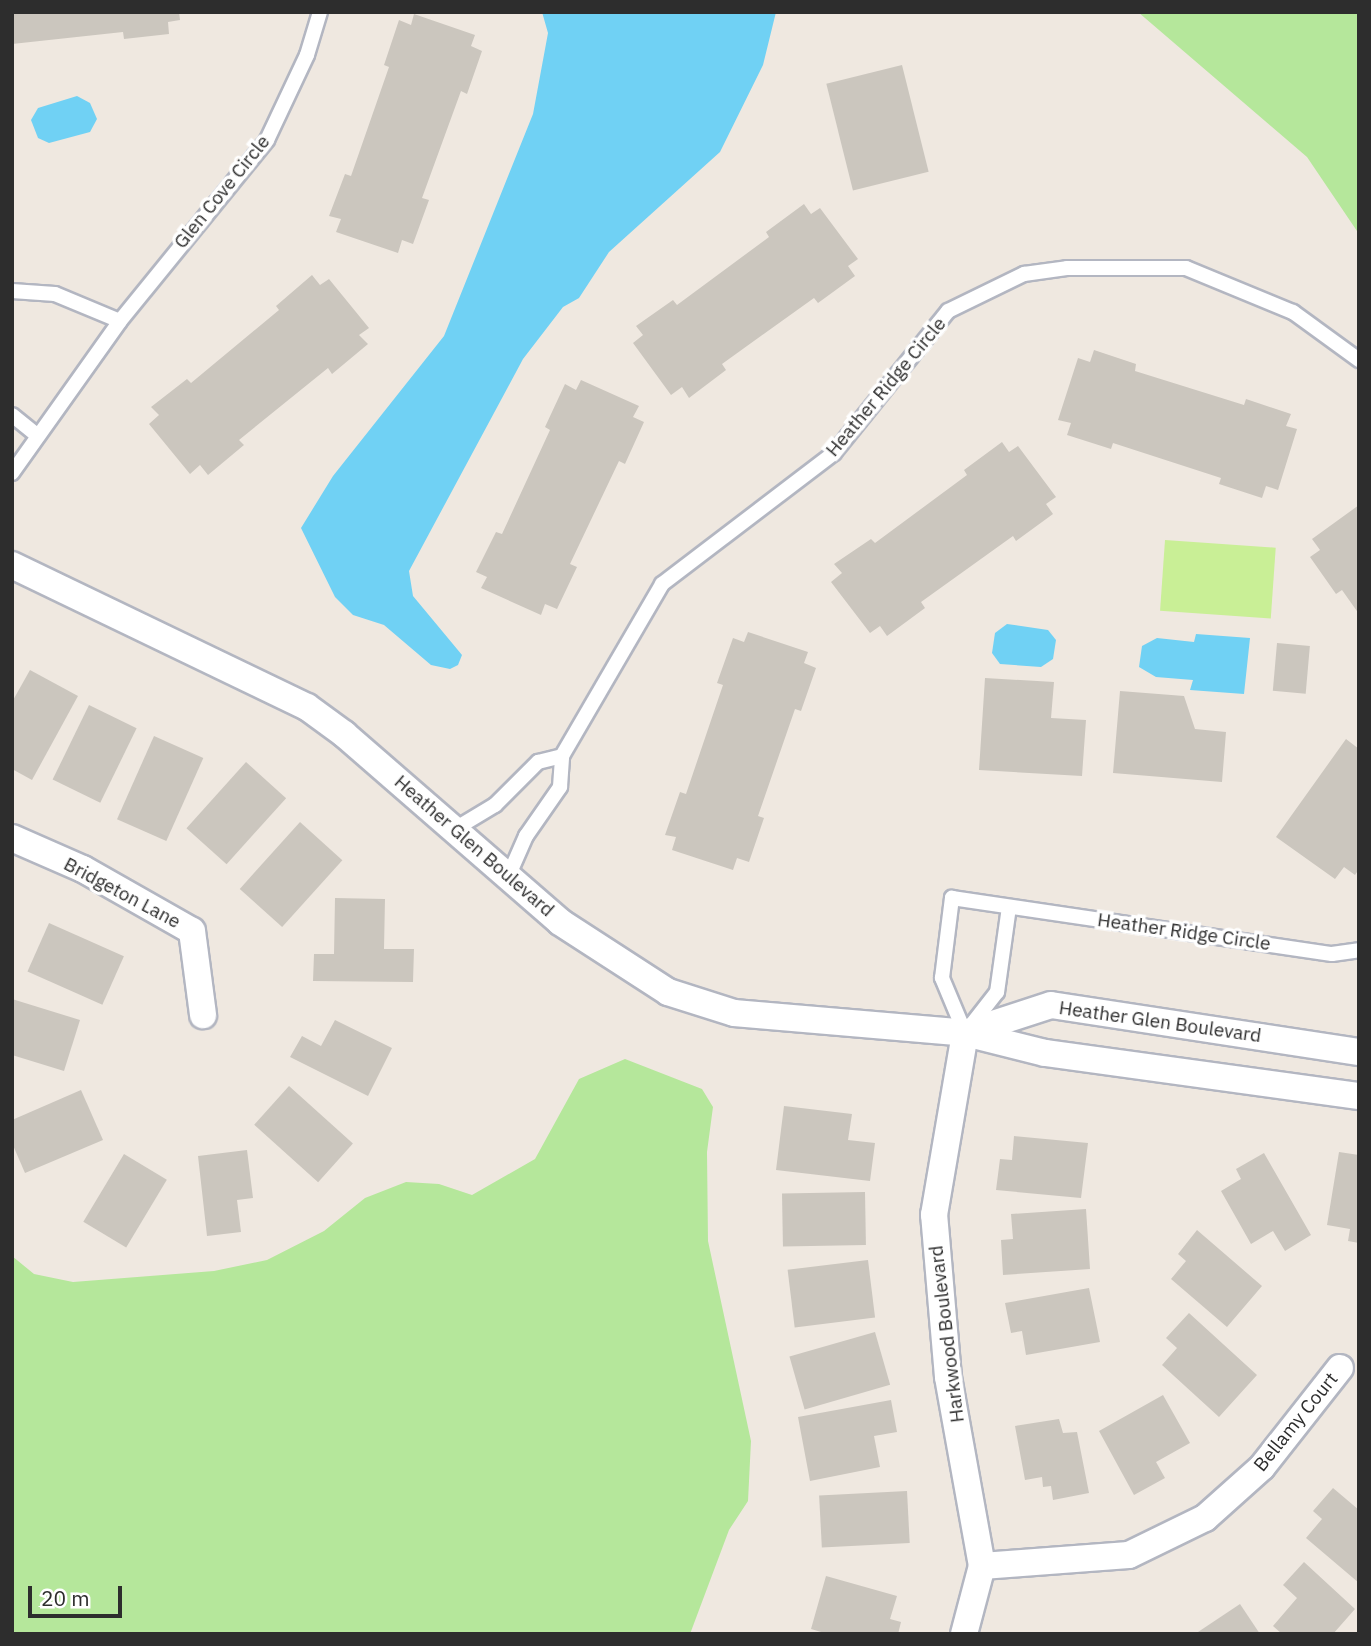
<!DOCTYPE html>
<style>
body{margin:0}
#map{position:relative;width:1371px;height:1646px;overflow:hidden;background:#efe8e0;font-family:"IBM Plex Sans",sans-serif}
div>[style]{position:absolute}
.green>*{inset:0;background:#b5e79b}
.pitch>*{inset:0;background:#c9ef96;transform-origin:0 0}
.water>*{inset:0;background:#70d1f4}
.building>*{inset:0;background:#cbc6be;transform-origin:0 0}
.roads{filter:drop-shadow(2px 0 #b3b6c1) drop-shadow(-2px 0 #b3b6c1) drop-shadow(0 2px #b3b6c1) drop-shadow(0 -2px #b3b6c1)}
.lane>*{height:14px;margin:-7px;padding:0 7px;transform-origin:7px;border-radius:7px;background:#fff}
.street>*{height:26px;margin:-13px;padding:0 13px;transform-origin:13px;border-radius:13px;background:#fff}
span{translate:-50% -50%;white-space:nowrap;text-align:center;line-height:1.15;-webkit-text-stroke:7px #fff;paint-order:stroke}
.street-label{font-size:19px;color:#2d2d2d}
.frame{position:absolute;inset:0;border:14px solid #2d2d2d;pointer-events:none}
.scale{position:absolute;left:28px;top:1586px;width:94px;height:32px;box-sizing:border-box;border:4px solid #2d2d2d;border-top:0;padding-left:9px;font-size:21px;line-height:24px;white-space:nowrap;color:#2d2d2d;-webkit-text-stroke:5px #fff;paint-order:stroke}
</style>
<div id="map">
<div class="green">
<div style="clip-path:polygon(1138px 12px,1359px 12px,1359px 234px,1307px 157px)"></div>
<div style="clip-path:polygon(625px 1059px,702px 1089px,713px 1107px,707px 1152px,708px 1241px,751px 1441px,748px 1501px,729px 1530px,690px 1634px,12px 1634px,12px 1256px,34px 1274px,73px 1282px,214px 1271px,267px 1260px,324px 1231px,365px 1198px,406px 1182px,439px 1184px,472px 1195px,535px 1159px,579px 1079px)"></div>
</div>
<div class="pitch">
<div style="left:1165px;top:540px;width:111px;height:71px;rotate:4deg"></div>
</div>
<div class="water">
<div style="clip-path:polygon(542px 12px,776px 12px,763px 65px,720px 152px,609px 252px,579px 298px,563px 307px,523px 359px,409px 571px,413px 596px,462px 655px,458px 665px,450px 669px,431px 665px,384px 625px,353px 615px,335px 597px,301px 528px,333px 476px,444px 336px,533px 114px,548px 33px)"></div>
<div style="clip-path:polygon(77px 96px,90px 103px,97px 119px,90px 132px,49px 143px,38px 138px,31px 120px,38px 108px)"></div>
<div style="clip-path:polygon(1007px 624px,1048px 630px,1056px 640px,1053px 659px,1041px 667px,1000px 664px,992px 653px,995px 633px)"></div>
<div style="clip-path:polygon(1196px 634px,1250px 638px,1244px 694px,1190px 690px,1193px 680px,1156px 677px,1139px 667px,1142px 646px,1157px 638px,1194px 642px)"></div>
</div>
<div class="building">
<div style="clip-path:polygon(12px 12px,179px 12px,180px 20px,168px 22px,169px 34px,124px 39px,123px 32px,12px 44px)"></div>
<div style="clip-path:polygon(414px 14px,475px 35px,471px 46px,482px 51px,467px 94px,461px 91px,422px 198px,429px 200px,413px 244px,402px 240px,398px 253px,336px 232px,341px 219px,329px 216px,345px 174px,351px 176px,389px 67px,384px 65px,399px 20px,411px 25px)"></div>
<div style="left:902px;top:65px;width:110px;height:78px;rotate:76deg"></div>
<div style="clip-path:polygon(804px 204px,811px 214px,820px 208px,858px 259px,848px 266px,855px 276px,818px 303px,814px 298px,722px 364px,726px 370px,689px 398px,682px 387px,671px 395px,633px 343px,643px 335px,636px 326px,673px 300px,677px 305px,769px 237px,766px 232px)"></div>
<div style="clip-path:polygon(312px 275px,320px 285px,329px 279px,369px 328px,359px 335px,368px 344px,332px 374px,328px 368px,239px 440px,244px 445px,208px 475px,200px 465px,190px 474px,149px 424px,159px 415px,151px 407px,187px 379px,191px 383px,279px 310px,276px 306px)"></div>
<div style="clip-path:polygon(1094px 350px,1136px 364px,1135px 371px,1244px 405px,1246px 399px,1291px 414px,1286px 426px,1297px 429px,1278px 490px,1266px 486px,1262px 498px,1219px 484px,1221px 478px,1113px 443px,1111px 449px,1067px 435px,1071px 423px,1058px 420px,1078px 358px,1090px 362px)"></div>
<div style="clip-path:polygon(581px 380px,639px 406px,633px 417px,644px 422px,625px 464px,619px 461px,570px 564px,577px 567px,557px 609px,545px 604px,541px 615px,481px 588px,487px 577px,476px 572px,496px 532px,502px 534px,550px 430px,545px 427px,565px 384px,576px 390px)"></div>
<div style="clip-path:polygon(1002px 442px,1009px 452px,1018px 446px,1056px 497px,1046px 504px,1053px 514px,1016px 541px,1013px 536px,921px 602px,925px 608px,887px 636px,880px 626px,870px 633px,831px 582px,842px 573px,834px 564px,871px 539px,875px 543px,967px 475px,964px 470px)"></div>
<div style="clip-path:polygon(1359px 505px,1359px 614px,1342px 590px,1336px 594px,1310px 557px,1320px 550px,1312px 539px)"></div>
<div style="clip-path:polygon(748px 632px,808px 652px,804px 663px,816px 668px,801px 711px,795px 709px,758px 816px,764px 818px,749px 862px,737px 858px,733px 870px,672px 850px,676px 837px,665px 835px,680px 792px,686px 794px,723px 685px,717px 683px,733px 638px,744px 642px)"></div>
<div style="left:1277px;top:643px;width:33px;height:48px;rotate:5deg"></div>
<div style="clip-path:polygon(30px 670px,78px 696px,32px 780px,12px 769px,12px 702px)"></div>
<div style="clip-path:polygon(985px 678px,1054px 682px,1051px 718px,1086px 720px,1082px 776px,979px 770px)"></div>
<div style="clip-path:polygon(1120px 691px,1184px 696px,1195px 729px,1226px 732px,1222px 782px,1113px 773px)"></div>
<div style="left:89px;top:705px;width:53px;height:83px;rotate:26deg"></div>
<div style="left:154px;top:736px;width:54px;height:91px;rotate:24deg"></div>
<div style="clip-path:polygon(1346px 739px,1359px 749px,1359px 869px,1355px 875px,1344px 867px,1335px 879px,1276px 837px)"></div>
<div style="left:246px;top:762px;width:54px;height:89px;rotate:42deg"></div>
<div style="left:300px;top:822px;width:57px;height:90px;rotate:42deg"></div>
<div style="clip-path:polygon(335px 898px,385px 899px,384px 949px,414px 949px,413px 982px,313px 981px,314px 954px,334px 954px)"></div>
<div style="left:49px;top:923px;width:82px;height:53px;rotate:24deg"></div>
<div style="clip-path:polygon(12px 999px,80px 1020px,64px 1071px,12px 1055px)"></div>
<div style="clip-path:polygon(335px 1020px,392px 1048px,368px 1096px,290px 1057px,302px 1036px,321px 1046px)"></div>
<div style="left:289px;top:1086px;width:86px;height:52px;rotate:42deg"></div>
<div style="clip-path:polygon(81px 1090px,103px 1140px,25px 1173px,12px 1143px,12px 1120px)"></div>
<div style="clip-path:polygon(784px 1106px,852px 1114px,848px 1140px,875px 1143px,870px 1181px,776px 1170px)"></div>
<div style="clip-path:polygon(1014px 1136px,1088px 1143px,1081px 1198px,996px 1190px,1000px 1159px,1012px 1160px)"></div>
<div style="clip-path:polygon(247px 1150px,253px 1198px,237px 1200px,241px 1232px,207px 1236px,198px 1156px)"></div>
<div style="clip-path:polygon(1339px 1152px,1359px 1155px,1359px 1243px,1348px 1241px,1350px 1229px,1327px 1225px)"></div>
<div style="clip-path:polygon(1264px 1153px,1311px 1235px,1285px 1251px,1273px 1231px,1251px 1244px,1221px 1191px,1241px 1179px,1236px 1169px)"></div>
<div style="left:124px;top:1154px;width:50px;height:79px;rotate:31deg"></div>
<div style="left:865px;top:1192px;width:53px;height:83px;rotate:89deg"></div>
<div style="clip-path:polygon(1086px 1209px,1090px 1269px,1003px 1275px,1001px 1240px,1013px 1239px,1011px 1214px)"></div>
<div style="clip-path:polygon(1197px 1230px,1262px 1286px,1227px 1327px,1171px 1279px,1186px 1261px,1178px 1254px)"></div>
<div style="left:868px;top:1260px;width:58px;height:81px;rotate:83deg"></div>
<div style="clip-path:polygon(1089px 1288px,1100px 1342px,1026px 1355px,1022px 1331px,1011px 1333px,1005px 1303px)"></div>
<div style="clip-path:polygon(1189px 1313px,1257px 1375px,1219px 1417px,1162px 1365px,1177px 1348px,1166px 1338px)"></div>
<div style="left:875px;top:1332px;width:55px;height:89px;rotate:74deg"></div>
<div style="clip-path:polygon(1163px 1395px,1190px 1443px,1156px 1462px,1165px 1478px,1134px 1495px,1099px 1431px)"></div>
<div style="clip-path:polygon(891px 1400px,897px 1432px,874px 1436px,880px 1467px,810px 1481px,798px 1417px)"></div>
<div style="clip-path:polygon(1059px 1419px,1063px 1433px,1077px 1432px,1089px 1493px,1053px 1500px,1051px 1486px,1043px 1487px,1042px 1477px,1025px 1480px,1015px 1426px)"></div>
<div style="clip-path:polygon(1333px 1488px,1359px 1510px,1359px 1583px,1306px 1538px,1322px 1519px,1313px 1511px)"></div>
<div style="left:907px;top:1491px;width:52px;height:88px;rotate:87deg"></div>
<div style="clip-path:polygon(1304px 1562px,1355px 1609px,1333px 1634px,1282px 1634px,1273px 1626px,1297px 1598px,1283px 1585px)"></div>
<div style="clip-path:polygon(826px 1576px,897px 1596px,890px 1619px,901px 1622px,898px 1634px,828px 1634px,811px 1629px)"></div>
<div style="clip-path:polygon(1240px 1604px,1260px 1634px,1195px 1634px)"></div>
</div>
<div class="roads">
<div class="lane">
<div style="left:12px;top:291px;width:43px;rotate:4deg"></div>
<div style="left:55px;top:294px;width:70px;rotate:22.6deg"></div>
<div style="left:12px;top:415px;width:33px;rotate:39deg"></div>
<div style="left:12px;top:473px;width:186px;rotate:-54.6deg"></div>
<div style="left:120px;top:321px;width:233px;rotate:-50.9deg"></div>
<div style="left:267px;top:140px;width:94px;rotate:-64.8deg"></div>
<div style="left:307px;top:55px;width:45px;rotate:-73.2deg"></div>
<div style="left:455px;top:829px;width:47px;rotate:-31deg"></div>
<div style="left:495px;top:805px;width:61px;rotate:-45deg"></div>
<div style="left:538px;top:762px;width:25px;rotate:-14deg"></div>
<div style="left:508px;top:877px;width:45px;rotate:-66.3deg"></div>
<div style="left:526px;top:836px;width:60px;rotate:-55.2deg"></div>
<div style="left:560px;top:787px;width:31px;rotate:-86deg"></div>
<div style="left:562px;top:756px;width:199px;rotate:-59.8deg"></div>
<div style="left:662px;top:584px;width:216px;rotate:-37.3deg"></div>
<div style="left:834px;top:453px;width:182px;rotate:-51.2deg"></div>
<div style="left:948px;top:311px;width:85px;rotate:-26deg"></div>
<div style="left:1024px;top:274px;width:43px;rotate:-7.9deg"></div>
<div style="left:1067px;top:268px;width:119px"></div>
<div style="left:1186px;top:268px;width:116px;rotate:22.4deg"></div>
<div style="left:1293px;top:312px;width:82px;rotate:36deg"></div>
<div style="left:1009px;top:907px;width:86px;rotate:98deg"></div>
<div style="left:997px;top:992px;width:52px;rotate:128deg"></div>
<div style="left:965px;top:1033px;width:60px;rotate:-112.7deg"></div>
<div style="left:942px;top:978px;width:81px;rotate:-82.9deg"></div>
<div style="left:952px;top:898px;width:384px;rotate:8.4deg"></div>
<div style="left:1332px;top:954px;width:27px;rotate:-8deg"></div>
</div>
<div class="street">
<div style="left:12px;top:565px;width:327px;rotate:25.7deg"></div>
<div style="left:307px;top:707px;width:46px;rotate:36.1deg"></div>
<div style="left:344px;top:734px;width:286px;rotate:41deg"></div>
<div style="left:560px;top:922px;width:129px;rotate:32.9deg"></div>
<div style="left:668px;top:992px;width:69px;rotate:17.7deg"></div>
<div style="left:734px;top:1013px;width:232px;rotate:4.9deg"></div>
<div style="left:965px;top:1033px;width:82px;rotate:14deg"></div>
<div style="left:1045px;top:1053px;width:317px;rotate:7.8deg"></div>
<div style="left:12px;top:838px;width:77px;rotate:23.6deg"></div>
<div style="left:83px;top:869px;width:125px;rotate:29.6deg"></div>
<div style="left:192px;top:931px;width:85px;rotate:82.5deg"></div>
<div style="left:965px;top:1033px;width:90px;rotate:-18deg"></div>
<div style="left:1051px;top:1005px;width:312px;rotate:8.7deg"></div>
<div style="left:982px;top:1566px;width:147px;rotate:-4.3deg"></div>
<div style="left:1129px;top:1555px;width:85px;rotate:-26deg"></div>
<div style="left:1205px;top:1518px;width:76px;rotate:-41.8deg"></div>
<div style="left:1262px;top:1467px;width:126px;rotate:-51.8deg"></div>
<div style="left:964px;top:1634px;width:70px;rotate:-75.2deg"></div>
<div style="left:982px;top:1566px;width:192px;rotate:-100.2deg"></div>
<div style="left:948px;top:1377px;width:163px;rotate:-94.9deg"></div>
<div style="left:934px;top:1215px;width:185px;rotate:-80.3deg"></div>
</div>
</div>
<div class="street-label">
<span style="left:222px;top:192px;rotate:-51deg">Glen Cove Circle</span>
<span style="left:886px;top:387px;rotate:-50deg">Heather Ridge Circle</span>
<span style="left:474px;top:846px;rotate:41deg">Heather Glen Boulevard</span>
<span style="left:122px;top:893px;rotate:28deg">Bridgeton Lane</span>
<span style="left:1184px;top:932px;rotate:8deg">Heather Ridge Circle</span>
<span style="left:1160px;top:1022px;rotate:8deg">Heather Glen Boulevard</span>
<span style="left:947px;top:1334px;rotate:-97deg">Harkwood Boulevard</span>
<span style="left:1296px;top:1422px;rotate:-51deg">Bellamy Court</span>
</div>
<div class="frame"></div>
<div class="scale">20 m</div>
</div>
